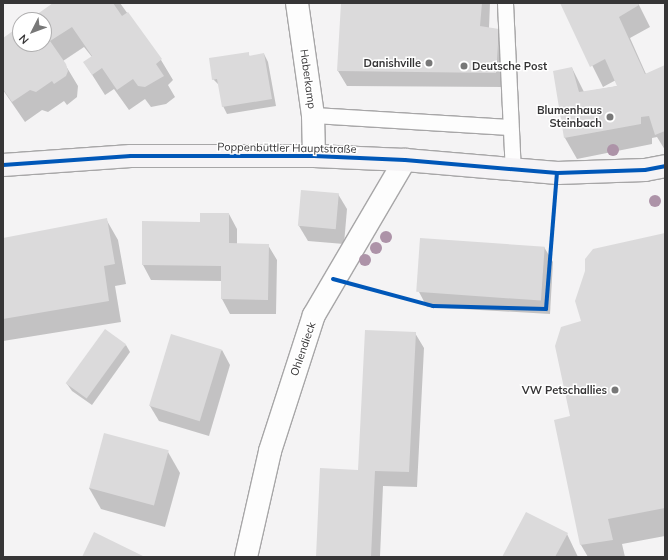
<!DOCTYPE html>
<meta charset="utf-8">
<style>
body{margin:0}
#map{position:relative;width:668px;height:560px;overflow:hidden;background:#f4f3f4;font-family:Mulish,sans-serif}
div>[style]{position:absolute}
.shadow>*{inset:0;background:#0003}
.building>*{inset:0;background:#dbdadb;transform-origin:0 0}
.roads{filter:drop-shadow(1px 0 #a7a6a7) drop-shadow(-1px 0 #a7a6a7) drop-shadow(0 1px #a7a6a7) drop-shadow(0 -1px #a7a6a7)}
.lane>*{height:15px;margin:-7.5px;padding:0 7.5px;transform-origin:7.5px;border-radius:7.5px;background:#fdfdfd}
.street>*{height:22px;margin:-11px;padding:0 11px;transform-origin:11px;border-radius:11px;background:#fdfdfd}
.secondary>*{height:22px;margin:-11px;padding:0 11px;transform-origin:11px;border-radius:11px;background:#f5f3f5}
.cycleway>*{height:4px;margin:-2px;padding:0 2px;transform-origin:2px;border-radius:2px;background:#0057b8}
.trees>*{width:12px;height:12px;margin:-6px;border-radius:50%;background:#ad93a8}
.dots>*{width:11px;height:11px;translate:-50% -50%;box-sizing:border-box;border:2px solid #fff;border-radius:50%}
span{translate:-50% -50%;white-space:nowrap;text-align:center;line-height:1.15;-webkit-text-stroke:3px #fff;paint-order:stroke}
.poi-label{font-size:11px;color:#363536;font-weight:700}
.right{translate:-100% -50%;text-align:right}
.left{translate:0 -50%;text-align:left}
.street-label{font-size:11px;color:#363536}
.frame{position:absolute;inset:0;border:4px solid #363536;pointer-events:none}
.north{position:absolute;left:12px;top:12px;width:40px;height:40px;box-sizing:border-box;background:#fff;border:1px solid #afaeaf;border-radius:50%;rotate:228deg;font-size:11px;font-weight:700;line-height:16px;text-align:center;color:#363536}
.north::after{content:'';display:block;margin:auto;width:14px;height:18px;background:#787878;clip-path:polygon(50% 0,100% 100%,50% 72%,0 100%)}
</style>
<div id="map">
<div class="shadow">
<div style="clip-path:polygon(54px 3px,120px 3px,161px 60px,173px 80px,168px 85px,175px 97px,166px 104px,151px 107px,145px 99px,129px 110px,114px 89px,105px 95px,84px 62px,92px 57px,84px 47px,63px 61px,78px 86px,77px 97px,67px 105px,64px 101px,48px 112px,42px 110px,25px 122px,3px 90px,3px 39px,20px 28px,20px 44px,44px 44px,44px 20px,31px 20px)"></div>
<div style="clip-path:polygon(342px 3px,490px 3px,489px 28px,499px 30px,504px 87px,347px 86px,338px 71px)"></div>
<div style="clip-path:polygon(561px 3px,638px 3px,650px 27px,630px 38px,646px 74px,665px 67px,665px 150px,657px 137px,652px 138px,652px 144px,577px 159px,565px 138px,554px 72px,572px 68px,584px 92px,618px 86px,616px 80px,603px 87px)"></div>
<div style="clip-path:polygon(248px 53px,250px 57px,264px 54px,268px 62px,276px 106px,227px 114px,223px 106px,220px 86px,213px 79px)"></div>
<div style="clip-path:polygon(338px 194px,347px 209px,344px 244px,308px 241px,299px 226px)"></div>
<div style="clip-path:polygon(229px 214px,237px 229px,237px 244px,268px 245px,277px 260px,276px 314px,230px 314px,222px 299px,222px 281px,151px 280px,143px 265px,201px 223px)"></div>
<div style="clip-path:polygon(106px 219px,118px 240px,126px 284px,115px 286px,121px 322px,3px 341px,3px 239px)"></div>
<div style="clip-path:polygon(665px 234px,665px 536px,622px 544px,625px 557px,588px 557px,581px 545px,555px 421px,571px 417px,582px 322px)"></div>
<div style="clip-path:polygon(544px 247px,553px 262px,550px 314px,427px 307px,419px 292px)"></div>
<div style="clip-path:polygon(415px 333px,424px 348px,417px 487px,383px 486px,380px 557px,317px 557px,359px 471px)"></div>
<div style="clip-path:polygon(126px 345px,130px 352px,92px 405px,72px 391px,67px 384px)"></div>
<div style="clip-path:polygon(222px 350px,230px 365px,209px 436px,159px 421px,150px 406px)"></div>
<div style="clip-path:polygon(168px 452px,180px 473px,165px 527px,101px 509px,89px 488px)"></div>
<div style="clip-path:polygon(567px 534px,578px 557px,503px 557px)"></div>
</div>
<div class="building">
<div style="clip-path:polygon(53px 3px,113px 3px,122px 16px,128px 12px,162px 59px,156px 64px,164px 76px,145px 87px,138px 86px,133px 79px,117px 90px,102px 68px,92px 75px,83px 62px,92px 56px,72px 27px,50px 41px,66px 64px,68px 71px,66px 76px,54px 84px,52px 81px,36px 92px,30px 90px,12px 102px,3px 89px,3px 38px,20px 26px,20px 44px,44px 44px,44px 20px,29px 20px)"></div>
<div style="clip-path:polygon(341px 3px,482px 3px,480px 26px,499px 29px,496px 73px,337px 71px)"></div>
<div style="clip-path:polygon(560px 3px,638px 3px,639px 5px,619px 17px,645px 74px,665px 65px,665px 131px,655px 135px,649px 116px,641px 117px,641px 124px,564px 138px,553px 71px,572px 67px,579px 92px,617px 86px,605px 59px,590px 67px)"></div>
<div style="clip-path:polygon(249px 52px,249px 56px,264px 53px,272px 99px,222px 107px,217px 79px,212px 80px,209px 58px)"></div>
<div style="left:301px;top:190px;width:38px;height:36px;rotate:5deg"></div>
<div style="clip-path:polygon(200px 213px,229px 213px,229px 243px,269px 244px,268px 300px,221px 299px,221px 266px,142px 265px,142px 221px,200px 222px)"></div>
<div style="clip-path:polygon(107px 218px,115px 264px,104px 266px,109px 301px,3px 319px,3px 238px)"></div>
<div style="clip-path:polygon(665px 233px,665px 508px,608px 519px,613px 540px,580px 545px,554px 420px,570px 416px,555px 346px,561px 327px,581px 321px,575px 301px,585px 271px,585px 259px,593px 249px)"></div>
<div style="left:420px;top:238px;width:125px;height:54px;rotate:4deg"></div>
<div style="left:105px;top:329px;width:26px;height:67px;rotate:36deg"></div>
<div style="clip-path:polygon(365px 330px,416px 332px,409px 472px,375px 471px,371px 557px,316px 557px,320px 468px,358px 470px)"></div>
<div style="left:171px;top:334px;width:53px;height:75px;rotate:17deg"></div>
<div style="left:104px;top:433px;width:67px;height:57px;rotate:15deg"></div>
<div style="clip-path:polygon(526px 512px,568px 533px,555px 557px,502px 557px)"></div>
<div style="clip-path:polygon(94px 532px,145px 557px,82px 557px)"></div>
</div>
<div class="roads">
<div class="lane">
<div style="left:505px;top:3px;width:167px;rotate:87.3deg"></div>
<div style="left:313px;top:115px;width:197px;rotate:3.5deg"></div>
</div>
<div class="street">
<div style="left:297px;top:3px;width:113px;rotate:81.9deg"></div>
<div style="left:313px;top:115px;width:41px;rotate:88.6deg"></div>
<div style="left:246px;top:557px;width:109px;rotate:-77.2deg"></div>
<div style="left:270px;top:451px;width:143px;rotate:-72.1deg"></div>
<div style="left:314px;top:315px;width:180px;rotate:-59.6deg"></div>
</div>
<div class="secondary">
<div style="left:3px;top:165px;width:128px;rotate:-4deg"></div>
<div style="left:131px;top:156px;width:183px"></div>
<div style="left:314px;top:156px;width:91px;rotate:2.5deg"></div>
<div style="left:405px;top:160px;width:153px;rotate:4.9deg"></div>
<div style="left:557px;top:173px;width:88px;rotate:-2deg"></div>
<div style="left:645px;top:170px;width:20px;rotate:-11deg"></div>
</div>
</div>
<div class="cycleway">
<div style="left:3px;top:165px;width:128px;rotate:-4deg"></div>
<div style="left:131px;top:156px;width:183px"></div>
<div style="left:314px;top:156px;width:91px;rotate:2.5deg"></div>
<div style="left:405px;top:160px;width:153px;rotate:4.9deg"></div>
<div style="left:557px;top:173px;width:88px;rotate:-2deg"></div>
<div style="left:645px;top:170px;width:20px;rotate:-11deg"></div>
<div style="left:333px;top:279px;width:104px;rotate:15.1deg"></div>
<div style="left:433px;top:306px;width:113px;rotate:1.5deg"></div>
<div style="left:546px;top:309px;width:136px;rotate:-85.4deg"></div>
</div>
<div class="trees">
<div style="left:613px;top:150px"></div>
<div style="left:655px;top:201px"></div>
<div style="left:386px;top:237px"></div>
<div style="left:376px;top:248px"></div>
<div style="left:365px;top:260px"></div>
</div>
<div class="dots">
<div style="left:429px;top:63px;background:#787878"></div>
<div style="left:464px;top:66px;background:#787878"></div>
<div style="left:610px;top:117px;background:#787878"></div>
<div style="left:615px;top:390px;background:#787878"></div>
</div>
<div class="poi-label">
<span class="right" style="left:421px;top:63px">Danishville</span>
<span class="left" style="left:472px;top:66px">Deutsche Post</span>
<span class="right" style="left:602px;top:117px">Blumenhaus<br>Steinbach</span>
<span class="right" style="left:607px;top:390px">VW Petschallies</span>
</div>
<div class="street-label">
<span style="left:308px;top:79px;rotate:82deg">Haberkamp</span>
<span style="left:287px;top:148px;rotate:1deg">Poppenbüttler Hauptstraße</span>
<span style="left:303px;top:349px;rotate:-71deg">Ohlendieck</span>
</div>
<div class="frame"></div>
<div class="north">N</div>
</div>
